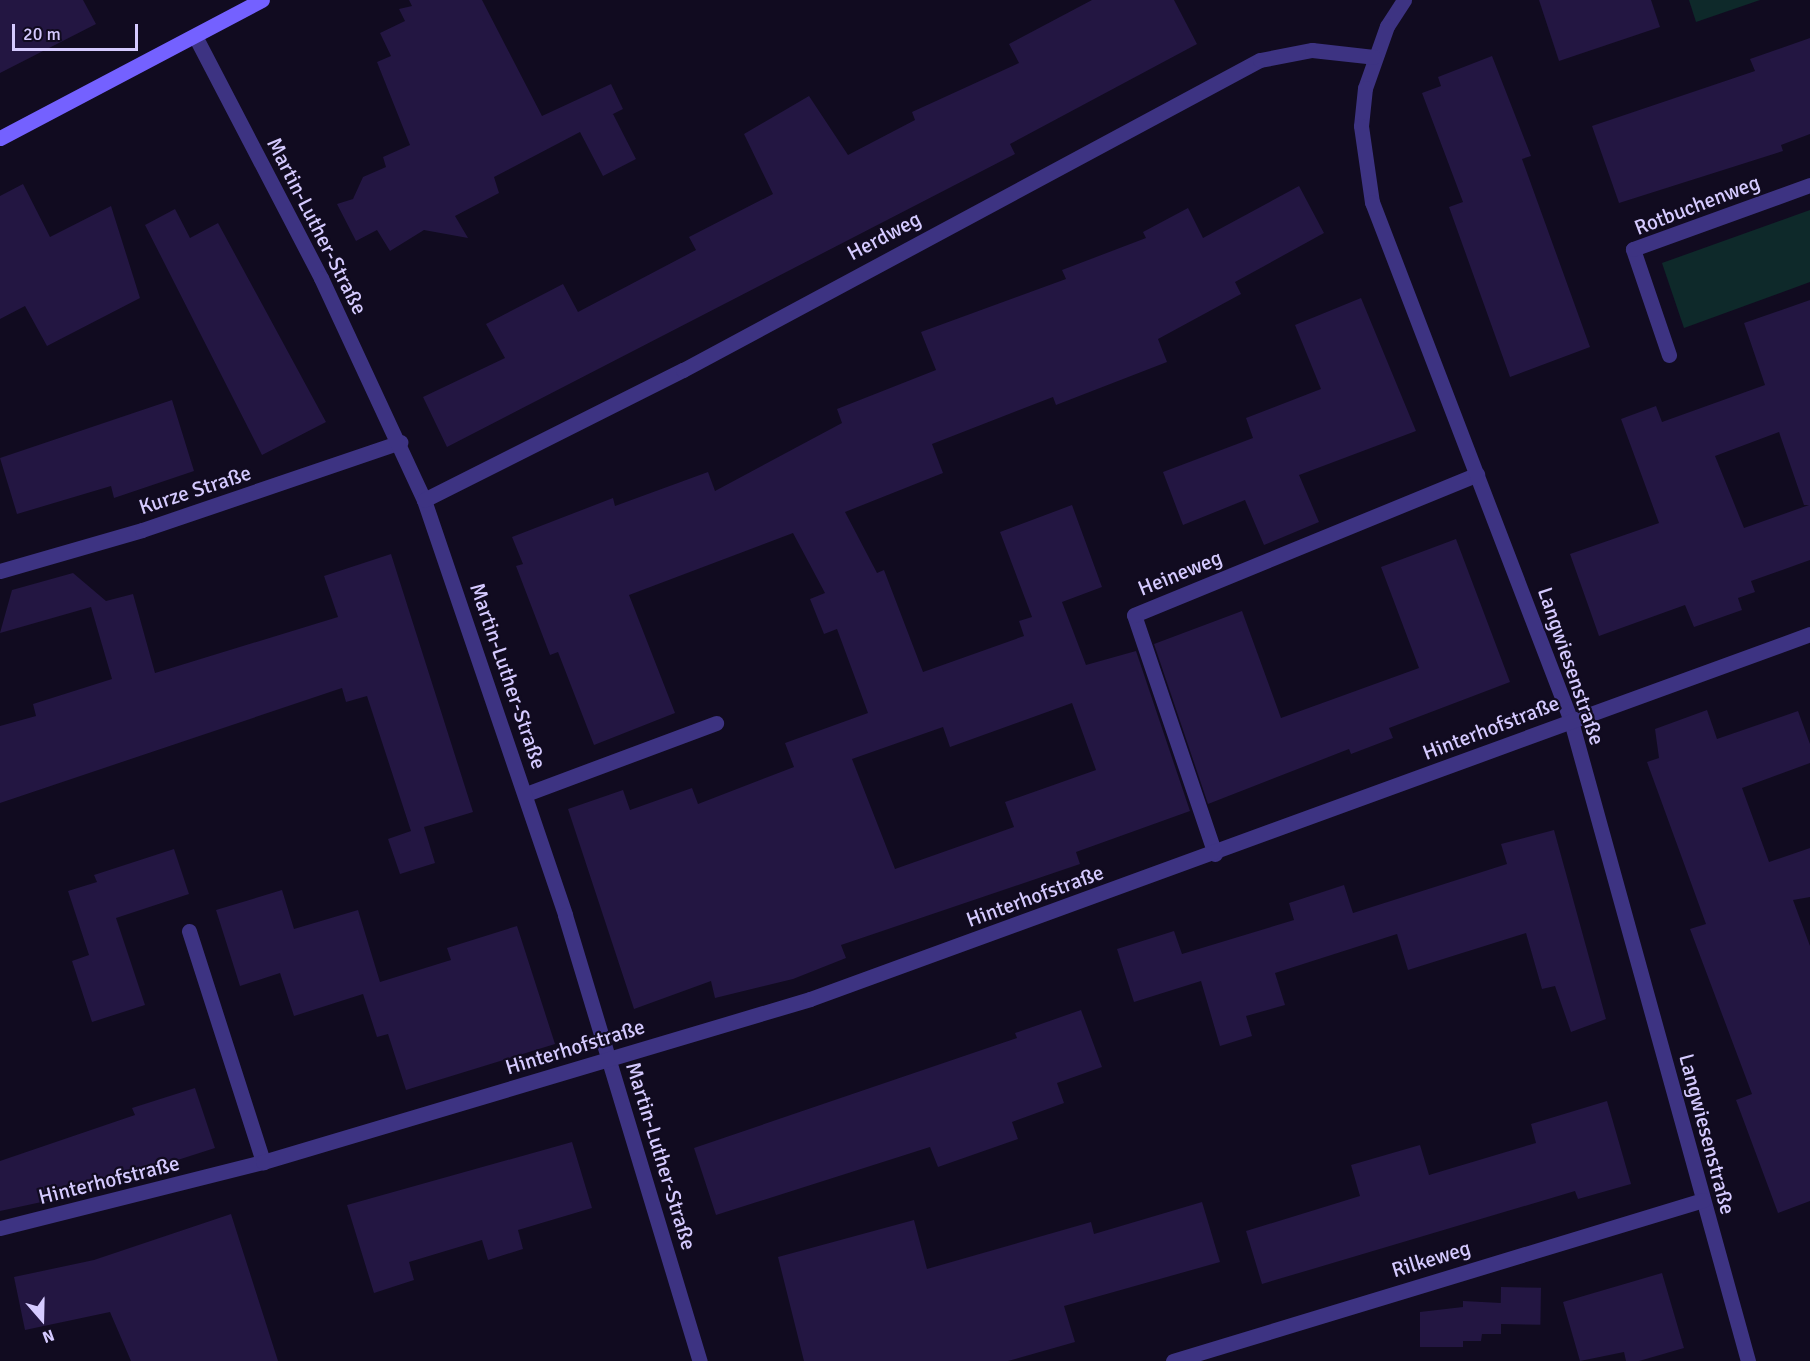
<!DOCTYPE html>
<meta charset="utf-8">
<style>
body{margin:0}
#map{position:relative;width:1810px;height:1361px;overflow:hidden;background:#110b20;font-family:Signika,sans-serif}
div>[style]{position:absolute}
.green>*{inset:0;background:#0e292a}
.building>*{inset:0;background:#231642;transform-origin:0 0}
.service>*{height:15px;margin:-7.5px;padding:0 7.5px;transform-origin:7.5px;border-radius:7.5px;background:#3d3382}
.minor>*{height:15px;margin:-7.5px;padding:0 7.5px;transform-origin:7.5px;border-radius:7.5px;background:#3d3382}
.secondary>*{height:15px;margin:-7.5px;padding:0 7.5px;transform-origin:7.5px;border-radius:7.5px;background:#7461ff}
span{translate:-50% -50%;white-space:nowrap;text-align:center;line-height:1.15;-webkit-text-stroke:4.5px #110b20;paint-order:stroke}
.street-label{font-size:21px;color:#d5caff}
.north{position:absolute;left:12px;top:1289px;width:60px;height:60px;-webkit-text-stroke:4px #110b20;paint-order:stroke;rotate:160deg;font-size:16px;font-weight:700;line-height:24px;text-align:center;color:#d5caff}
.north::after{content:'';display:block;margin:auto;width:21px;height:27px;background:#d5caff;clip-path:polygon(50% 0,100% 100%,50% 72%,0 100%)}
.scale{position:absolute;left:12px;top:24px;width:126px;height:27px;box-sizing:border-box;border:3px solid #d5caff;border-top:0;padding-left:8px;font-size:18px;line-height:21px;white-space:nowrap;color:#d5caff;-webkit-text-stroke:4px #110b20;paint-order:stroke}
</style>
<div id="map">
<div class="green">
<div style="clip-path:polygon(1689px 0,1760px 0,1696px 22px)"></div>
<div style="clip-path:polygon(1810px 210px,1810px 282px,1684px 328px,1662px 263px)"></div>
</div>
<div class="building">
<div style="clip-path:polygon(0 0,83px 0,96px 24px,0 73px)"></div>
<div style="clip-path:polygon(409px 0,482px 0,542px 116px,611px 84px,623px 109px,601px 120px,613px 114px,636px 159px,603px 176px,580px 132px,494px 177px,499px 193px,455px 216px,468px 238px,424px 230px,390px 251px,377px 230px,356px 241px,337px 204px,353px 199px,363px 177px,386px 167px,383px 157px,410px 145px,377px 62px,391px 56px,380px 33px,405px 21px,399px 9px,412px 6px)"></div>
<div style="clip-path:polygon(1092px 0,1174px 0,1197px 44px,1010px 144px,1015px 154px,447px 447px,423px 397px,505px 358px,486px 324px,563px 284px,578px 312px,696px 250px,689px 237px,773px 194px,744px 134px,809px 96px,848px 155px,915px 120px,912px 112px,1019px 63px,1009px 44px)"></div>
<div style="clip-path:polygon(1539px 0,1651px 0,1660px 27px,1559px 61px)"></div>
<div style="clip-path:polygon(1810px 38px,1810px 134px,1781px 145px,1783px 151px,1619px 203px,1592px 126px,1755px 71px,1750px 59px)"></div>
<div style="clip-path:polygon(1492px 56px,1531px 156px,1522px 159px,1590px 347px,1510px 377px,1449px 207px,1463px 202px,1422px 93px,1441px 86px,1438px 77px)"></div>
<div style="clip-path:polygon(23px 184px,50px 237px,111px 206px,140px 298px,47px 346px,25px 306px,0 319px,0 196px)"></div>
<div style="clip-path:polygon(evenodd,1299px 186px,1324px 233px,1235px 282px,1241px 294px,1158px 339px,1167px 362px,1056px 405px,1053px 397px,932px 444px,943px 473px,845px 512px,877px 573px,884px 570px,923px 672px,1024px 636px,1019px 621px,1032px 617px,1000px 532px,1072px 505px,1102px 587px,1062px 602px,1086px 665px,1136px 651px,1190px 811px,1076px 852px,1080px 864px,841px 945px,846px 958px,793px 979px,715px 998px,711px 981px,634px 1009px,568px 809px,623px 790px,630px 810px,692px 788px,698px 804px,794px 767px,785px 743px,868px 713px,837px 629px,824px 634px,810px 599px,825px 593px,793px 533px,629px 595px,675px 713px,594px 745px,558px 652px,550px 655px,516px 566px,523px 564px,512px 537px,613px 498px,615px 506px,708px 472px,715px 491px,842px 423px,837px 409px,936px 370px,921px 332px,1066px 279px,1062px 270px,1146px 238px,1143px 232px,1188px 208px,1203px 238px,1299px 186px,1072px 703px,1096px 770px,1005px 802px,1014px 827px,895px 869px,852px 759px,943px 727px,950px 747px,1072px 703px)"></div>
<div style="clip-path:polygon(175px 209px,190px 238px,218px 223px,326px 422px,262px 455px,145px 225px)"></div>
<div style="clip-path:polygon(1361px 298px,1416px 431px,1299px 475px,1319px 522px,1264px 545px,1245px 500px,1183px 525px,1163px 472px,1253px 438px,1246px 418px,1321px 389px,1295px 325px)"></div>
<div style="clip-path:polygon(evenodd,1810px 300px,1810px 560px,1751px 581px,1755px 592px,1738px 598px,1742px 610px,1694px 627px,1685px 605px,1599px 636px,1570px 554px,1659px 523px,1621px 419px,1656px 406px,1662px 422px,1765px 385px,1744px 323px,1810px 300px,1779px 432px,1804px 505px,1809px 505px,1744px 528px,1715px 456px,1779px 432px)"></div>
<div style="clip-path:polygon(172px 400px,194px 471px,114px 498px,111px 486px,17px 514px,0 458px)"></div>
<div style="clip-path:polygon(1456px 539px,1510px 682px,1389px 728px,1393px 738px,1351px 754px,1349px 749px,1208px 804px,1154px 644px,1242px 611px,1281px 718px,1419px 668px,1381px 567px)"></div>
<div style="clip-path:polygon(391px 554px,473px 812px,424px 827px,435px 863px,400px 874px,388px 839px,411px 831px,367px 696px,346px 702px,342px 688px,0 803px,0 726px,36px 716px,33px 704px,112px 679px,91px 607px,0 633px,12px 590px,73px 573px,106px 601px,133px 594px,155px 673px,338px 617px,324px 576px)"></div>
<div style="clip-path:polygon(1707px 710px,1717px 739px,1798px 711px,1810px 744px,1810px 763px,1742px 788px,1769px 862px,1810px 848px,1810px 897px,1793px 900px,1810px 946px,1810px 1201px,1778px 1213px,1736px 1100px,1752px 1094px,1690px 929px,1706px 924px,1647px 762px,1659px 758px,1655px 729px)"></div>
<div style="clip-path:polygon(1554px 830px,1606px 1019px,1571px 1032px,1555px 986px,1542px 989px,1526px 933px,1408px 970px,1397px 934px,1275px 973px,1285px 1005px,1246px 1016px,1252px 1036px,1220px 1046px,1201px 981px,1134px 1002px,1117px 949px,1174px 931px,1182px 954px,1294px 920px,1289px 903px,1344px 885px,1353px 913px,1507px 864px,1501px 844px)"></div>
<div style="clip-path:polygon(174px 849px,189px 894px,116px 918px,145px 1005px,92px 1022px,72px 961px,89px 955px,68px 891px,97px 882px,94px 875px)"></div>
<div style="clip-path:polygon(282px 890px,294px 929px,358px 910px,380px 982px,451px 960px,447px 948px,517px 926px,555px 1044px,406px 1090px,388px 1034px,377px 1037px,363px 994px,294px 1016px,280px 973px,240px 986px,216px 910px)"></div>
<div style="clip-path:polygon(1081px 1010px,1102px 1067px,1057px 1083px,1064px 1103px,1012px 1122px,1018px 1139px,938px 1167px,930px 1147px,716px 1215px,694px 1148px,1017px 1038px,1015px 1033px)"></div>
<div style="clip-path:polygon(195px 1088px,215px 1148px,109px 1182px,111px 1187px,0 1211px,0 1161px,135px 1115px,132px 1108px)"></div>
<div style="clip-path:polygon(1607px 1101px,1631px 1184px,1578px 1199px,1575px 1191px,1262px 1284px,1246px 1231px,1360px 1196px,1351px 1165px,1420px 1145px,1429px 1175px,1536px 1143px,1531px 1124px)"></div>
<div style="clip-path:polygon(572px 1142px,592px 1208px,518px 1230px,523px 1249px,488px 1260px,482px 1240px,409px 1262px,414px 1280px,374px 1293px,347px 1205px)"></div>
<div style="clip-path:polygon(1202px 1202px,1220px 1262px,1064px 1306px,1075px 1342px,1008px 1361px,804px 1361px,778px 1257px,914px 1220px,927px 1269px,1091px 1222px,1094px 1234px)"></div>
<div style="clip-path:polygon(231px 1214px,278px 1361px,131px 1361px,110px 1312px,25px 1330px,14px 1277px,94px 1260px)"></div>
<div style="clip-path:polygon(1662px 1273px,1684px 1348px,1639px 1361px,1626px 1361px,1624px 1352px,1580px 1361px,1563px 1302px)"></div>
<div style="left:1501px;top:1287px;width:40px;height:37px;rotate:1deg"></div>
<div style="clip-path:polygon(1463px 1301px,1501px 1303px,1501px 1334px,1482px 1334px,1481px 1341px,1463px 1341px,1463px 1347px,1420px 1347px,1420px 1312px,1463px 1307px)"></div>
</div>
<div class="service">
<div style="left:0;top:571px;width:148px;rotate:-16.1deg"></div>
<div style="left:142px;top:530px;width:273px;rotate:-18.8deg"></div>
<div style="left:526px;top:794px;width:203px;rotate:-20.5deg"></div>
<div style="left:1215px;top:854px;width:252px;rotate:-108.7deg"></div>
<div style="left:1134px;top:615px;width:371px;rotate:-22.3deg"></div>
<div style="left:189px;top:931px;width:243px;rotate:72.2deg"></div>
</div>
<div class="minor">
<div style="left:1404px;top:0;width:31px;rotate:123deg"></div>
<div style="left:1387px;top:26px;width:66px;rotate:109.5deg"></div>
<div style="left:1365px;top:88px;width:38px;rotate:96deg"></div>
<div style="left:1361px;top:126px;width:77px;rotate:81.8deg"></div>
<div style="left:1372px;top:202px;width:556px;rotate:69.02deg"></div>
<div style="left:1571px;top:721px;width:664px;rotate:74.54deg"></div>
<div style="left:195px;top:36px;width:273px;rotate:62.5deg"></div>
<div style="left:321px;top:278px;width:245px;rotate:65.1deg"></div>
<div style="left:424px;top:500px;width:438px;rotate:71.2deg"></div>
<div style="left:565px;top:915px;width:466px;rotate:73.2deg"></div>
<div style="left:1669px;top:355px;width:112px;rotate:-108.8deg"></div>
<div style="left:1633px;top:249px;width:188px;rotate:-19.9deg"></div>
<div style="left:424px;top:500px;width:290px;rotate:-26.7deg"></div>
<div style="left:683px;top:370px;width:655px;rotate:-28.25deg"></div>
<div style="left:1260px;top:60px;width:53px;rotate:-10.9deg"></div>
<div style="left:1312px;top:50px;width:62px;rotate:6.4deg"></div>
<div style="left:0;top:1228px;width:271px;rotate:-14.1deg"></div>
<div style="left:263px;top:1162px;width:571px;rotate:-16.59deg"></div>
<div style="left:810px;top:999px;width:1065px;rotate:-20.05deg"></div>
<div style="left:1173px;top:1361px;width:554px;rotate:-16.9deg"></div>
</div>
<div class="secondary">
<div style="left:0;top:138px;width:296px;rotate:-27.8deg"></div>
</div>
<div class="street-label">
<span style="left:1697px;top:205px;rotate:-21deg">Rotbuchenweg</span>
<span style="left:317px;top:226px;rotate:63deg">Martin-Luther-Straße</span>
<span style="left:884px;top:236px;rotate:-28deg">Herdweg</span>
<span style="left:195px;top:490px;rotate:-18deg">Kurze Straße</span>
<span style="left:1180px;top:573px;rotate:-22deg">Heineweg</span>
<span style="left:1571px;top:666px;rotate:71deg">Langwiesenstraße</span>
<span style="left:508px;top:676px;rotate:71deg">Martin-Luther-Straße</span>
<span style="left:1491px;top:728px;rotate:-21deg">Hinterhofstraße</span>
<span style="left:1035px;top:896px;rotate:-20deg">Hinterhofstraße</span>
<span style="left:575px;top:1047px;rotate:-17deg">Hinterhofstraße</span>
<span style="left:1707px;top:1134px;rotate:75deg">Langwiesenstraße</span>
<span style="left:661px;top:1156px;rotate:73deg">Martin-Luther-Straße</span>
<span style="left:109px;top:1180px;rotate:-14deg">Hinterhofstraße</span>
<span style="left:1431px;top:1259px;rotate:-17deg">Rilkeweg</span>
</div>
<div class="north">N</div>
<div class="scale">20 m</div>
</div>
